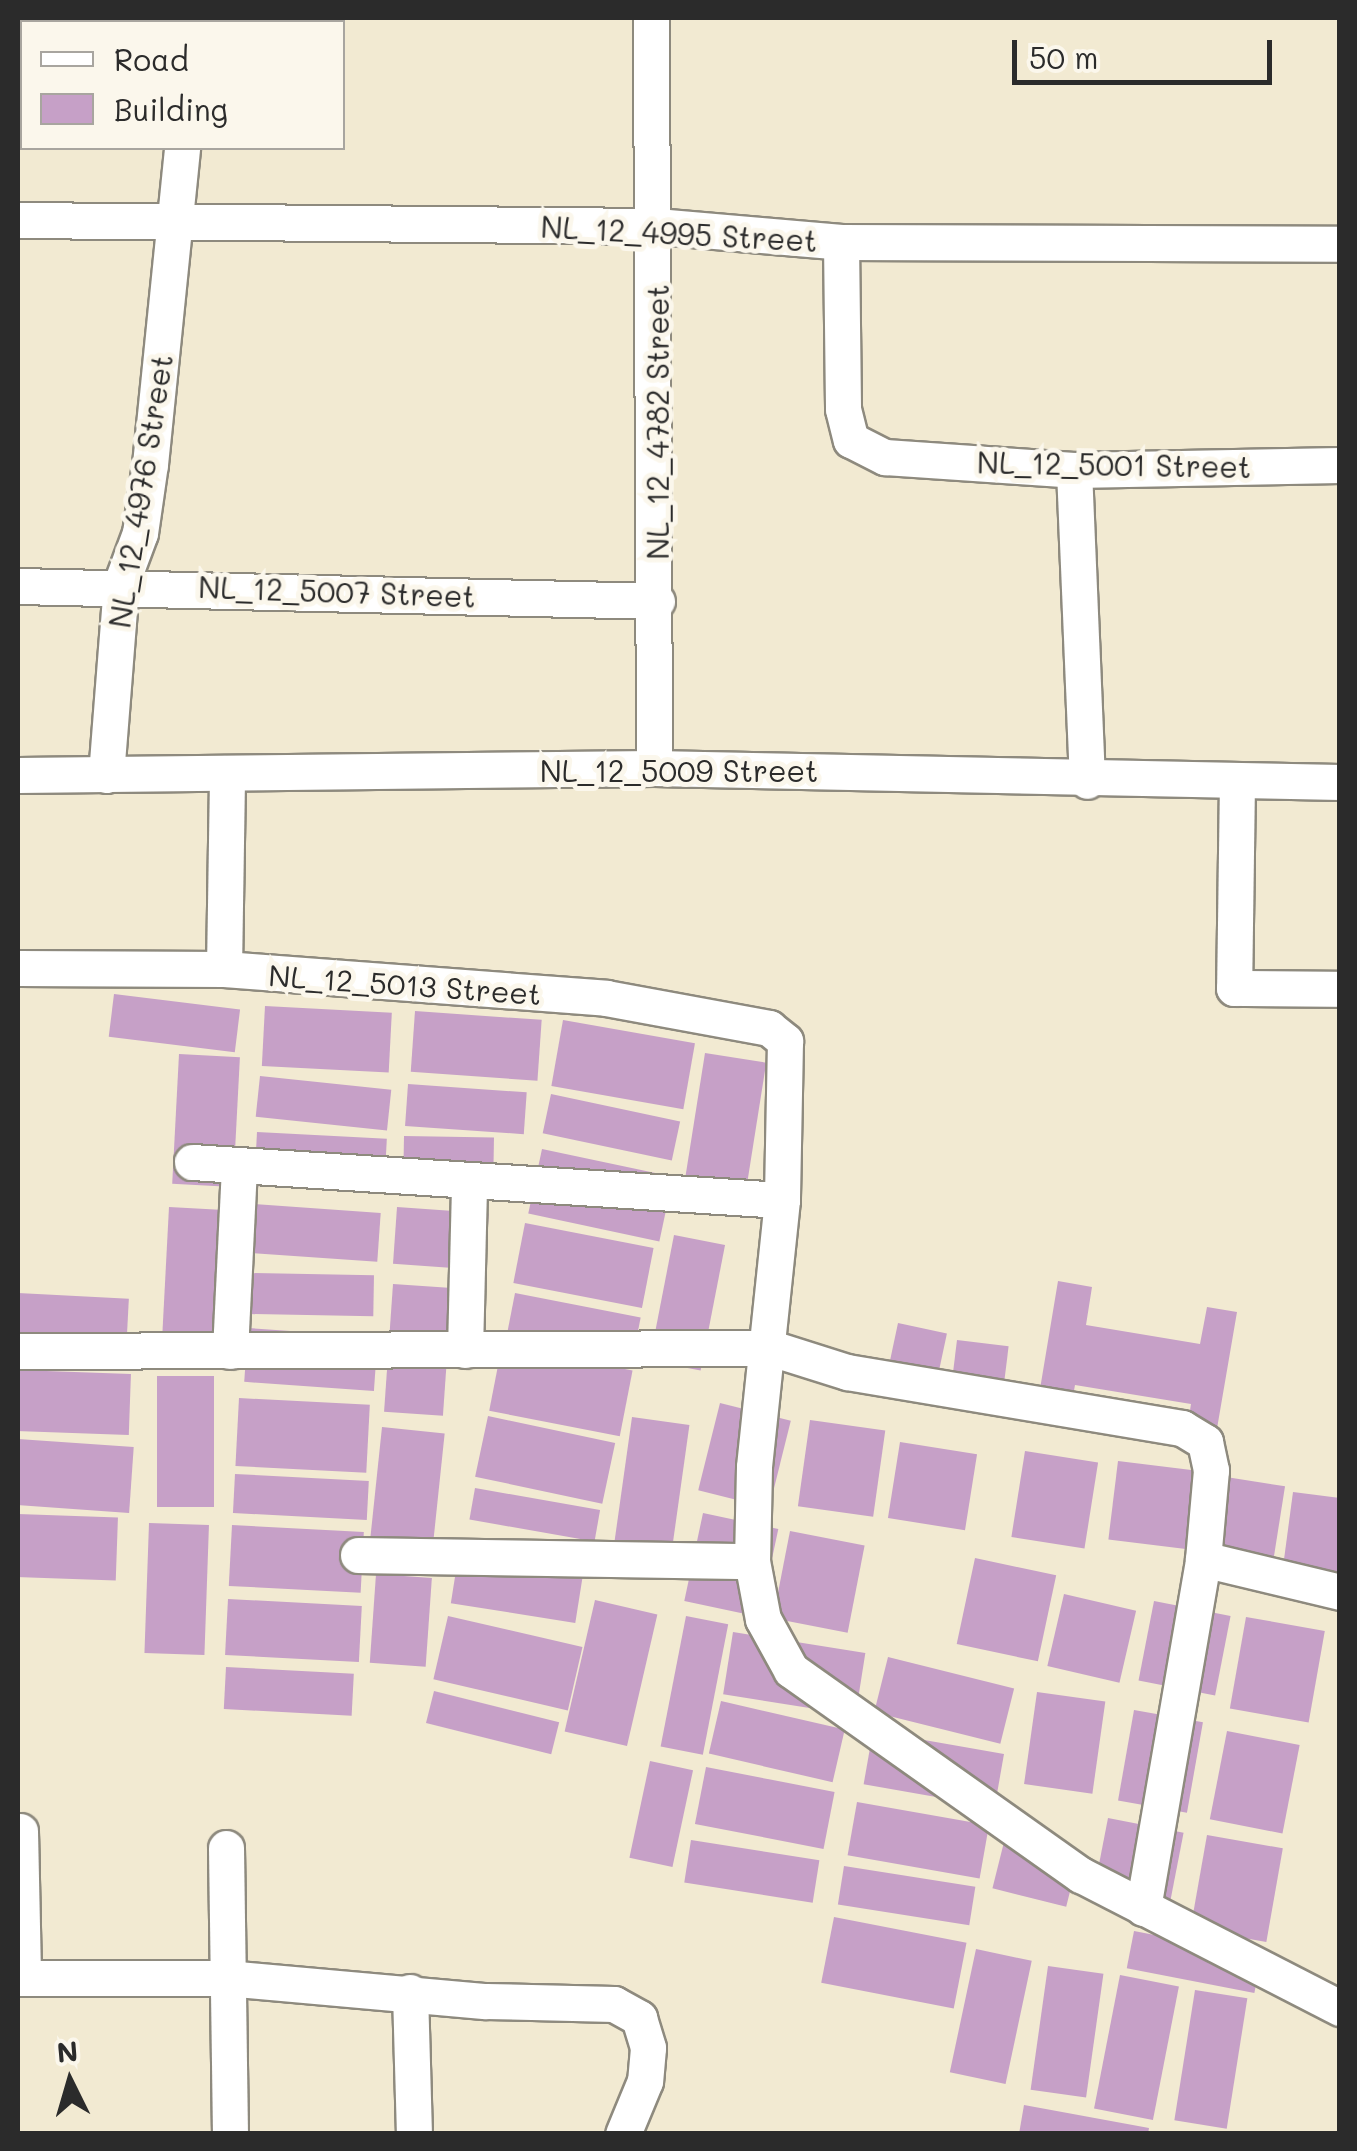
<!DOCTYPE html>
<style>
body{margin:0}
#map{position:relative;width:1357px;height:2151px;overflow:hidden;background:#f2ead2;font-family:Mali,sans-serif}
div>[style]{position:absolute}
.building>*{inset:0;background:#c6a0c7;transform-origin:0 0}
.roads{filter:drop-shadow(2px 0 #8e8a7e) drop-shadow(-2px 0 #8e8a7e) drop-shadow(0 2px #8e8a7e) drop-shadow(0 -2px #8e8a7e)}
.minor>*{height:35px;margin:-17.5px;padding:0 17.5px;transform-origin:17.5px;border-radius:17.5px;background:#fff}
span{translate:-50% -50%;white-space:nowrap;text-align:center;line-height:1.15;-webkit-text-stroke:10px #fbf7ec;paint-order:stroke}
.street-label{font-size:30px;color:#2b2b2b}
.frame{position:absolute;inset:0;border:20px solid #2b2b2b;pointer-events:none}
.legend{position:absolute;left:20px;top:20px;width:325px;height:130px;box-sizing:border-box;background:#fbf7ec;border:2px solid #a8a59f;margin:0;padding:12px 18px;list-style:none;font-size:30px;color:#2b2b2b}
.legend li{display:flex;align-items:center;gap:20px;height:50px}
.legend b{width:50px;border:2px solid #a8a59f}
.north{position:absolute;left:20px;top:2031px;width:100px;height:100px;-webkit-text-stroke:8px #fbf7ec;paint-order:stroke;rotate:355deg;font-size:28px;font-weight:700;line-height:40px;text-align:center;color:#2b2b2b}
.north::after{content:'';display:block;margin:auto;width:35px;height:45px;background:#2b2b2b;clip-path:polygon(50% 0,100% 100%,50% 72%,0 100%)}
.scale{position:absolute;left:1012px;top:40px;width:260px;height:45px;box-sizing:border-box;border:5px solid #2b2b2b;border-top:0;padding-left:12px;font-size:30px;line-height:35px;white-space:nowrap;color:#2b2b2b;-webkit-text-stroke:8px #fbf7ec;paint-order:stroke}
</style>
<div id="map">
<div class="building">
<div style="left:114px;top:994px;width:127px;height:43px;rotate:7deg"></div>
<div style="left:265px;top:1006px;width:127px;height:60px;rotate:3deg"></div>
<div style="left:415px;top:1011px;width:127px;height:61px;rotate:4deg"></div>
<div style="left:563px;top:1020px;width:134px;height:67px;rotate:10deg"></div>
<div style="left:705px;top:1053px;width:62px;height:127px;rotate:9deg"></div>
<div style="left:179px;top:1054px;width:61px;height:130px;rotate:3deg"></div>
<div style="left:260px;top:1076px;width:132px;height:41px;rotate:6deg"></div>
<div style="left:408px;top:1084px;width:119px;height:42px;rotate:4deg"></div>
<div style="left:551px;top:1094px;width:132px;height:40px;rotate:12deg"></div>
<div style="left:257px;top:1132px;width:130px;height:54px;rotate:3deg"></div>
<div style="left:404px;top:1136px;width:90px;height:57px;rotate:1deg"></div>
<div style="left:542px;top:1149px;width:134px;height:66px;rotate:12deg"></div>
<div style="left:253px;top:1204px;width:128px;height:49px;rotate:4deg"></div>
<div style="left:169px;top:1207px;width:55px;height:134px;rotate:3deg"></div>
<div style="left:397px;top:1207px;width:92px;height:57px;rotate:4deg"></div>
<div style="left:525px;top:1223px;width:131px;height:61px;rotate:11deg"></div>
<div style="left:674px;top:1235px;width:52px;height:128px;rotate:11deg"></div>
<div style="left:248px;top:1273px;width:126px;height:41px;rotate:1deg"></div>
<div style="clip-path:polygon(1058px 1281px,1092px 1287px,1086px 1325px,1200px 1344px,1207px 1307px,1237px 1312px,1214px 1446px,1185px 1441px,1191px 1404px,1075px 1385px,1069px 1418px,1036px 1413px)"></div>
<div style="left:393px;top:1284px;width:59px;height:128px;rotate:4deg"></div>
<div style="left:18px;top:1293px;width:111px;height:59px;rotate:3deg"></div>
<div style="left:515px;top:1293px;width:128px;height:51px;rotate:11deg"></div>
<div style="left:898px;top:1323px;width:50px;height:74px;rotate:12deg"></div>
<div style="left:248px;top:1328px;width:130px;height:54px;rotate:4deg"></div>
<div style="left:957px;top:1340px;width:52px;height:63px;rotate:7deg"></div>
<div style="left:502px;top:1345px;width:133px;height:67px;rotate:11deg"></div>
<div style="left:18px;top:1370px;width:113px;height:61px;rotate:2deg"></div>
<div style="left:214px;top:1376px;width:131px;height:57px;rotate:90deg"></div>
<div style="left:239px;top:1398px;width:131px;height:68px;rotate:3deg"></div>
<div style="left:720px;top:1403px;width:73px;height:90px;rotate:14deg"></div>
<div style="left:488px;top:1416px;width:130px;height:62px;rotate:12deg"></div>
<div style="left:632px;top:1417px;width:58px;height:133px;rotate:8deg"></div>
<div style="left:810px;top:1420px;width:76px;height:87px;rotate:8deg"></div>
<div style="left:382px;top:1427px;width:63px;height:133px;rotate:6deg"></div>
<div style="left:18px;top:1439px;width:116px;height:66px;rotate:4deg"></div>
<div style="left:900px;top:1442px;width:78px;height:77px;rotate:9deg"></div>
<div style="left:1025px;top:1451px;width:74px;height:87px;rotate:9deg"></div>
<div style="left:1118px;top:1461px;width:78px;height:79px;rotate:7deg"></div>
<div style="left:235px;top:1474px;width:134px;height:39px;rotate:3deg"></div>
<div style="left:1207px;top:1474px;width:79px;height:94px;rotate:9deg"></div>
<div style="left:475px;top:1488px;width:127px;height:32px;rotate:10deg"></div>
<div style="clip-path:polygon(1293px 1492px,1340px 1498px,1340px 1590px,1281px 1582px)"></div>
<div style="left:703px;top:1513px;width:77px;height:90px;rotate:12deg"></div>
<div style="left:18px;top:1514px;width:100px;height:63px;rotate:2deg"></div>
<div style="left:149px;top:1523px;width:60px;height:130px;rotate:2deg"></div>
<div style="left:232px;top:1525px;width:132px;height:61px;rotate:3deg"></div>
<div style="left:790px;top:1531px;width:76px;height:89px;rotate:11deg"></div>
<div style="left:461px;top:1539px;width:126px;height:65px;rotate:9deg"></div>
<div style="left:975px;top:1558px;width:83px;height:88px;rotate:12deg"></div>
<div style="left:376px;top:1574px;width:56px;height:89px;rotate:4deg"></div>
<div style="left:1064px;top:1594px;width:74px;height:74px;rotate:13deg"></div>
<div style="left:228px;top:1599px;width:134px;height:56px;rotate:3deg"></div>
<div style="left:595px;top:1600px;width:64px;height:135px;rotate:13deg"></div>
<div style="left:1154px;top:1601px;width:78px;height:81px;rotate:11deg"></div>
<div style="left:448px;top:1616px;width:138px;height:65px;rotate:13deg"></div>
<div style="left:686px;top:1616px;width:43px;height:133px;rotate:11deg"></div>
<div style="left:1246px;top:1617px;width:80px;height:93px;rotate:10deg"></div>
<div style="left:733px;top:1632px;width:134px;height:63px;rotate:9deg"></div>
<div style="left:888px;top:1657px;width:130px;height:57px;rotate:14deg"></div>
<div style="left:226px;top:1667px;width:128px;height:42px;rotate:3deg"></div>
<div style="left:434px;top:1691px;width:129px;height:33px;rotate:14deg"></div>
<div style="left:1037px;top:1692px;width:69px;height:93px;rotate:8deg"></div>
<div style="left:721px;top:1701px;width:127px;height:54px;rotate:13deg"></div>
<div style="left:1134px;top:1710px;width:70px;height:92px;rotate:10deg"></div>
<div style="left:873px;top:1731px;width:133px;height:54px;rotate:10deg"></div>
<div style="left:1227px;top:1731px;width:74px;height:90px;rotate:11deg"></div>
<div style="left:650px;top:1761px;width:44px;height:99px;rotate:12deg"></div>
<div style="left:706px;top:1767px;width:131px;height:58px;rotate:11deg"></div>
<div style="left:857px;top:1802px;width:134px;height:54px;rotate:10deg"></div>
<div style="left:1108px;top:1818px;width:77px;height:80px;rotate:11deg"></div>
<div style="left:1006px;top:1834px;width:76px;height:56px;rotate:14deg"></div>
<div style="left:1207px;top:1835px;width:77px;height:95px;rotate:10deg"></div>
<div style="left:691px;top:1840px;width:130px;height:43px;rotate:9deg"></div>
<div style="left:844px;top:1866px;width:133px;height:39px;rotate:9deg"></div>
<div style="left:834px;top:1917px;width:135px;height:67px;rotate:11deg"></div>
<div style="left:1134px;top:1931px;width:130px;height:38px;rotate:11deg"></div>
<div style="left:976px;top:1949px;width:57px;height:126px;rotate:12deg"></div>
<div style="left:1048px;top:1966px;width:56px;height:125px;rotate:8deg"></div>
<div style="left:1120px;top:1975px;width:60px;height:136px;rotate:11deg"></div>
<div style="left:1195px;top:1990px;width:53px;height:132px;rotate:9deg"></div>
<div style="clip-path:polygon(1024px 2105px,1149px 2128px,1148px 2134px,1019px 2134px)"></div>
</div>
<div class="roads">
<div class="minor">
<div style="left:651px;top:18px;width:750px;rotate:89.77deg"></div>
<div style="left:193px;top:22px;width:4px;rotate:-76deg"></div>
<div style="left:18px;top:220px;width:638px;rotate:0.54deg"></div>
<div style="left:656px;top:226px;width:186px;rotate:4.9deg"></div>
<div style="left:841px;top:242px;width:499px;rotate:0.2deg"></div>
<div style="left:841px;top:242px;width:167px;rotate:89.3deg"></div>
<div style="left:843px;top:409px;width:32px;rotate:76deg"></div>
<div style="left:851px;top:440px;width:38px;rotate:27deg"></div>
<div style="left:885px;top:457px;width:189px;rotate:3.9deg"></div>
<div style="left:1074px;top:470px;width:266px;rotate:-1.1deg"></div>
<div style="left:1074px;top:470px;width:311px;rotate:87.6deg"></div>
<div style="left:18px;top:586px;width:639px;rotate:1.34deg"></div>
<div style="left:18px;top:775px;width:636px;rotate:-0.63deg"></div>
<div style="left:654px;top:768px;width:686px;rotate:1.17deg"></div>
<div style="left:106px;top:775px;width:192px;rotate:-85.5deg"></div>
<div style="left:121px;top:584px;width:54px;rotate:-69.6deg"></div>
<div style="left:140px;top:533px;width:70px;rotate:-81.8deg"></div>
<div style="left:150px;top:464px;width:318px;rotate:-84.2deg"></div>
<div style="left:1237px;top:781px;width:207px;rotate:90.8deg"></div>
<div style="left:1234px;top:988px;width:106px;rotate:0.5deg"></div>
<div style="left:18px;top:968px;width:206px;rotate:0.3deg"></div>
<div style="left:224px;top:969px;width:383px;rotate:4.3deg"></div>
<div style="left:606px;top:998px;width:166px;rotate:10.4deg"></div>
<div style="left:769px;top:1028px;width:21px;rotate:39deg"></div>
<div style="left:785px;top:1041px;width:159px;rotate:91.1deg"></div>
<div style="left:782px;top:1200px;width:268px;rotate:96deg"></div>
<div style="left:754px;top:1467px;width:94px;rotate:91.2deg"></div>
<div style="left:752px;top:1561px;width:59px;rotate:79.3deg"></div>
<div style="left:763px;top:1619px;width:58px;rotate:61.2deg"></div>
<div style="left:791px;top:1670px;width:355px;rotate:35.3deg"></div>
<div style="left:1081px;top:1875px;width:291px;rotate:27.2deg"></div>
<div style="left:224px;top:969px;width:196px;rotate:-89.1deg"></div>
<div style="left:192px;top:1162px;width:591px;rotate:3.69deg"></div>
<div style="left:465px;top:1350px;width:167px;rotate:-88.6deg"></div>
<div style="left:18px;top:1351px;width:753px;rotate:-0.23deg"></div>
<div style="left:771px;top:1348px;width:80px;rotate:17.5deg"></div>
<div style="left:847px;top:1372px;width:340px;rotate:9.5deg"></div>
<div style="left:1182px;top:1428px;width:27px;rotate:31deg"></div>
<div style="left:1205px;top:1442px;width:29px;rotate:78deg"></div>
<div style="left:1211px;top:1470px;width:89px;rotate:95.1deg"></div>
<div style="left:230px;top:1351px;width:185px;rotate:-87.2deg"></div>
<div style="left:358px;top:1555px;width:394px;rotate:0.9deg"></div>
<div style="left:20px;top:1831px;width:147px;rotate:88.8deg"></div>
<div style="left:226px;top:1848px;width:286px;rotate:89.2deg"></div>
<div style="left:1143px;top:1908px;width:354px;rotate:-80.2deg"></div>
<div style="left:1203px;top:1559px;width:141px;rotate:13.5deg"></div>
<div style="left:18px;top:1978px;width:208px"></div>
<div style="left:226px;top:1978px;width:261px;rotate:5.1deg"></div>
<div style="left:486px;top:2001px;width:128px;rotate:1.3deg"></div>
<div style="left:614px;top:2004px;width:29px;rotate:29deg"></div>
<div style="left:639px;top:2018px;width:31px;rotate:73deg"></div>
<div style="left:648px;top:2048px;width:33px;rotate:95deg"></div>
<div style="left:645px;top:2081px;width:57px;rotate:112.5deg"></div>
<div style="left:410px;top:1992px;width:142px;rotate:88.4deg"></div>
</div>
</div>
<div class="street-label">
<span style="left:679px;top:233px;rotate:3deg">NL_12_4995 Street</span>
<span style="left:657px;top:422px;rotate:-90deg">NL_12_4782 Street</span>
<span style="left:1114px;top:464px;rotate:1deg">NL_12_5001 Street</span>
<span style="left:140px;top:491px;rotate:-81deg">NL_12_4976 Street</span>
<span style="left:337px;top:591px;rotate:2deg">NL_12_5007 Street</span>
<span style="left:679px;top:770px">NL_12_5009 Street</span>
<span style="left:405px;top:984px;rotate:4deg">NL_12_5013 Street</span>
</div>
<div class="frame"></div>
<ul class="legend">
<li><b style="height:12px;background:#fff"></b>Road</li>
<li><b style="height:28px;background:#c6a0c7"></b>Building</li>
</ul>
<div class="north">N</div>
<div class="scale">50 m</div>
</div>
